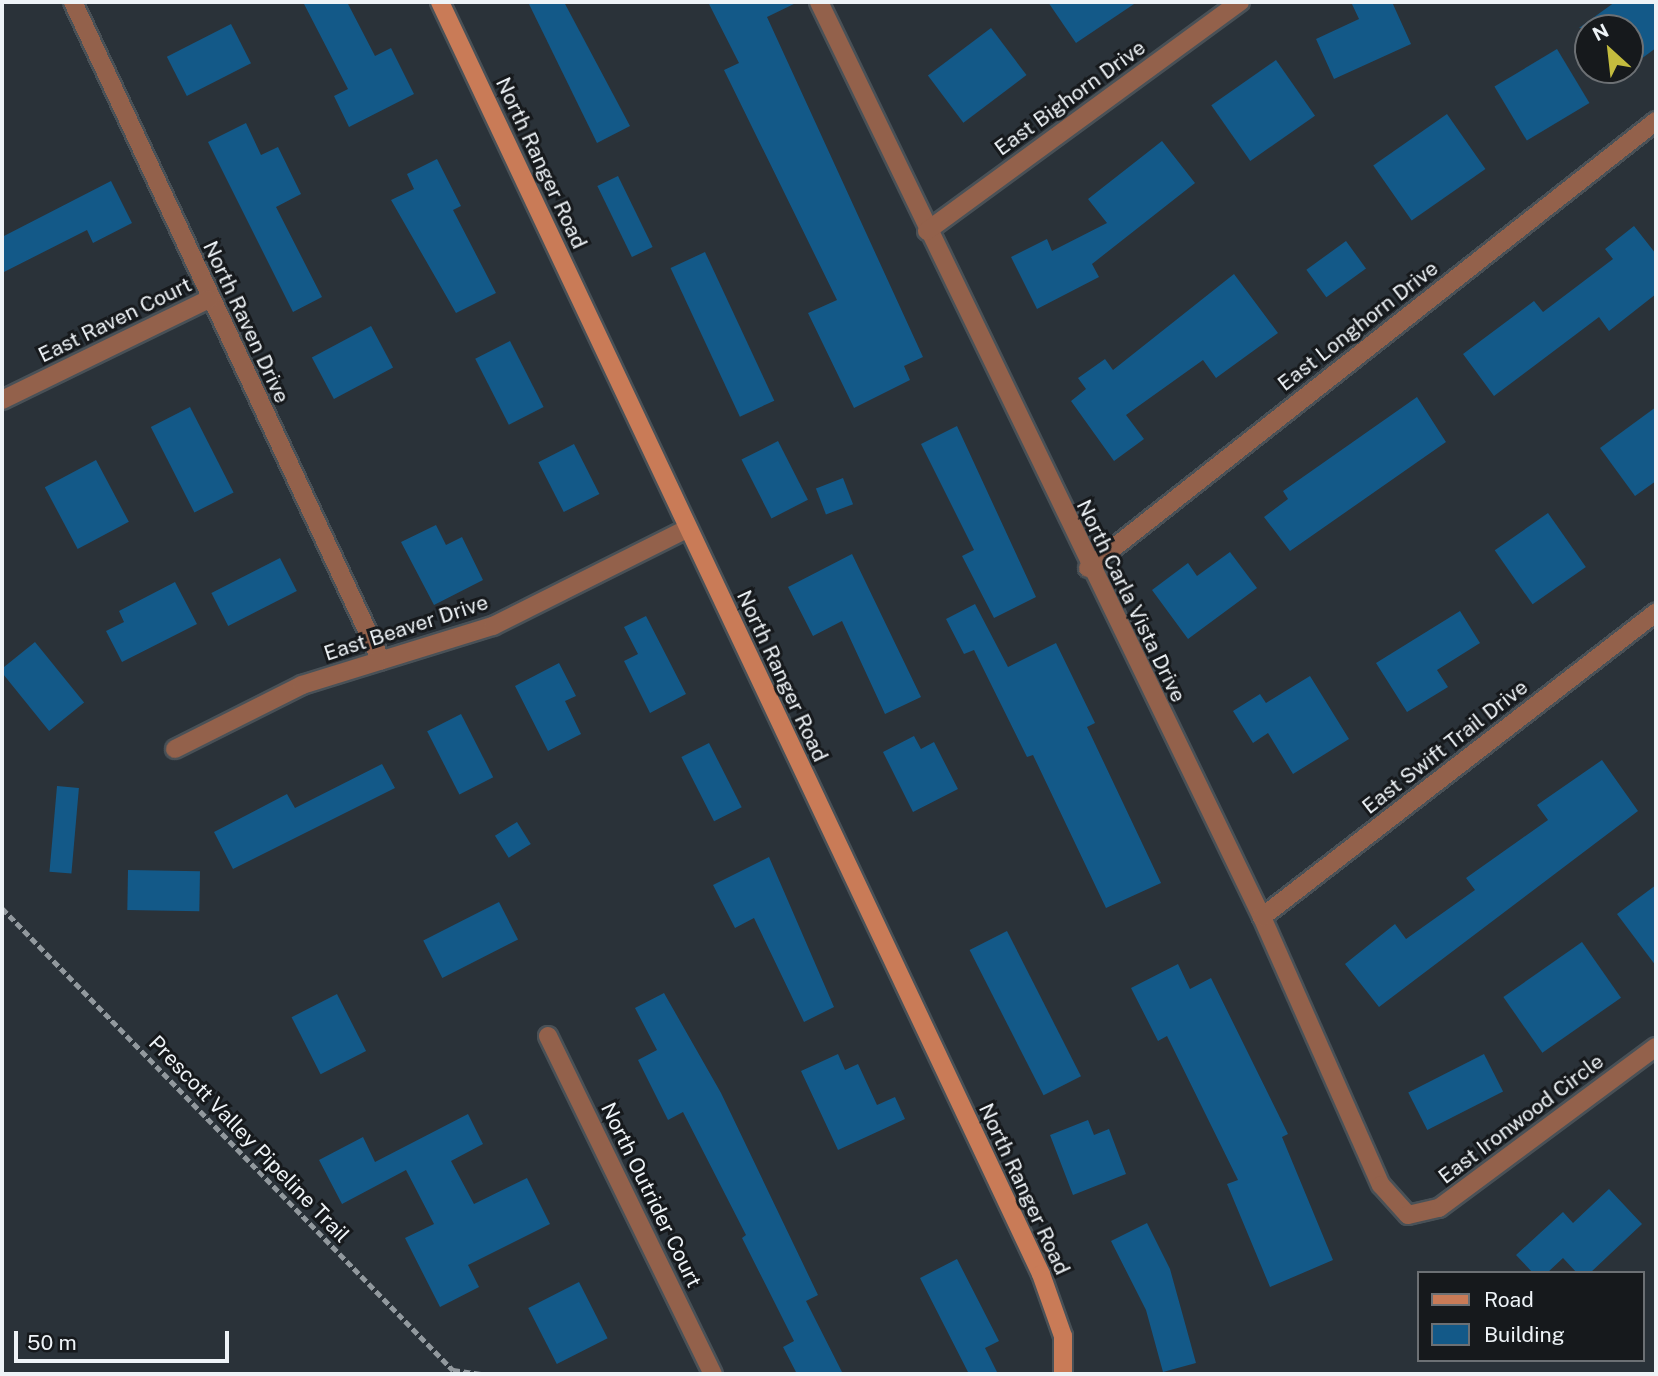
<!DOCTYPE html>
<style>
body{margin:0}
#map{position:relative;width:1658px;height:1376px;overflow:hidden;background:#2a3239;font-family:"Public Sans",sans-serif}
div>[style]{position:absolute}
.building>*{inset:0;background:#135988;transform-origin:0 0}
.path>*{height:4.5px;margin-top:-2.25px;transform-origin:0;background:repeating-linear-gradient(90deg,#92999e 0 7px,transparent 0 10.5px)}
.roads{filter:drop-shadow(2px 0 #495157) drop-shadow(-2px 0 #495157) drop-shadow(0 2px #495157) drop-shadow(0 -2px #495157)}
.street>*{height:18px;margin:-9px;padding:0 9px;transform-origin:9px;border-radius:9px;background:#93614b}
.secondary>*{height:18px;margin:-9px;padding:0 9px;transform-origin:9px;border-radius:9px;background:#c97b57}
span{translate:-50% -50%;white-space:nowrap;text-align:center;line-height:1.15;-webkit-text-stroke:6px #16191c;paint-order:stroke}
.street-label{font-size:21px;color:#eef3f7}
.frame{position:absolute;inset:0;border:4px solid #eef3f7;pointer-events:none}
.legend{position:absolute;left:1417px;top:1271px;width:228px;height:91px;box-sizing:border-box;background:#16191c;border:2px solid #6c7074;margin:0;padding:9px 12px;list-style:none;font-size:21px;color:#eef3f7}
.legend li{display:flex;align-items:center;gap:14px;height:35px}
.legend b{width:35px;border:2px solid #6c7074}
.north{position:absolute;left:1574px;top:14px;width:70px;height:70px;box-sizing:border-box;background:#16191c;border:2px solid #6c7074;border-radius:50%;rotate:333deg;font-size:19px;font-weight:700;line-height:28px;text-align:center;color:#eef3f7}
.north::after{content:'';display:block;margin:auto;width:24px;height:32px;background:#c4bc3e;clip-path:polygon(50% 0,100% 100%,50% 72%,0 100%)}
.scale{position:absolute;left:14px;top:1331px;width:215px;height:32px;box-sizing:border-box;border:4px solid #eef3f7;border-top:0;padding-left:9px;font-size:21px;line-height:24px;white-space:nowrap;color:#eef3f7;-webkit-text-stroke:5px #16191c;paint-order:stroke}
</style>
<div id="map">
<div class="building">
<div style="clip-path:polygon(303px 2px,347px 2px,375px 56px,391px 48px,414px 94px,349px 127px,334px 96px,348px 89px)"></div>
<div style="clip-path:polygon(528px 2px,564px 2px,630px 126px,597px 143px)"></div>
<div style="clip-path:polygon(708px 2px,798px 2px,767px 17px,923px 357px,904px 366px,910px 380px,854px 408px,808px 313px,837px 300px,724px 70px,739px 63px)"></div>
<div style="clip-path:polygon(1048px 2px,1137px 2px,1076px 43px)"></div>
<div style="clip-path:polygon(1351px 2px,1392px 2px,1411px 44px,1334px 79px,1316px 39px,1359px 19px)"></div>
<div style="clip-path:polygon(1615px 2px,1656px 2px,1656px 48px,1630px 67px,1630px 28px,1579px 28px)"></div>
<div style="left:231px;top:24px;width:44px;height:72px;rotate:63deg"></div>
<div style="left:991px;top:28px;width:59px;height:79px;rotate:53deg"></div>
<div style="left:1557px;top:49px;width:63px;height:73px;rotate:59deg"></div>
<div style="left:1276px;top:60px;width:68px;height:79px;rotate:55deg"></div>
<div style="left:1447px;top:114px;width:67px;height:90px;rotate:55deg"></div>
<div style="clip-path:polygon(246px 123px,261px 155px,278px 147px,301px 194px,276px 207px,322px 297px,293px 312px,208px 142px)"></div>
<div style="clip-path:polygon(1162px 141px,1195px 183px,1092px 264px,1099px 277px,1037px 309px,1011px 257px,1047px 239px,1052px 251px,1107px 223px,1088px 199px)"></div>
<div style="clip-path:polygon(437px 159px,461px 206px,453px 210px,496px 293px,456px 313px,391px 200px,414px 189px,407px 174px)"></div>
<div style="left:618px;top:176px;width:79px;height:23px;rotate:64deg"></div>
<div style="clip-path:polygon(111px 181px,132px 223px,93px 243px,87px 230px,2px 273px,2px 237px)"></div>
<div style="clip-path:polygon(1634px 226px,1656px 254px,1656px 294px,1609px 331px,1599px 317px,1494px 396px,1463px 354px,1534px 301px,1543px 312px,1613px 259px,1605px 249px)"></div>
<div style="left:1346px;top:241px;width:34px;height:49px;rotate:54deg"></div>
<div style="left:705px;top:252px;width:164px;height:38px;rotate:65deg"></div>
<div style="clip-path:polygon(1234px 274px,1278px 333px,1216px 378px,1203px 360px,1126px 415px,1144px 439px,1114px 461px,1071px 401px,1086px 389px,1078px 378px,1105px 359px,1113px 370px)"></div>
<div style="left:371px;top:326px;width:47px;height:67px;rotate:62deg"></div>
<div style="left:510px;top:341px;width:74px;height:39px;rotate:63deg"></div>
<div style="clip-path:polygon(1417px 397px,1446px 442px,1290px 551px,1264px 517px,1288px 499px,1283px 491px)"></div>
<div style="left:190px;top:407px;width:96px;height:44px;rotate:63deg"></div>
<div style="clip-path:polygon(1656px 407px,1656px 481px,1635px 496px,1600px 448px)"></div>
<div style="clip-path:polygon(957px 426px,1036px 597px,994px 618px,962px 556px,974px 550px,921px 444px)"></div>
<div style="left:778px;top:441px;width:66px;height:41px;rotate:63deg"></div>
<div style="left:574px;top:444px;width:56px;height:40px;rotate:63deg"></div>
<div style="left:96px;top:460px;width:70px;height:58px;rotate:62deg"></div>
<div style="left:843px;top:478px;width:28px;height:29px;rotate:69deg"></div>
<div style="left:1548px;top:513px;width:66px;height:65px;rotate:55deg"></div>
<div style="clip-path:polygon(436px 525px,446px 545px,462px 537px,483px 580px,434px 605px,401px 542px)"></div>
<div style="clip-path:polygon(1230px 552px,1257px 588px,1188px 639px,1152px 590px,1188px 563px,1197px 576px)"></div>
<div style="clip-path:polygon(852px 554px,921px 697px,885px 714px,842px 621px,813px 636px,788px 587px)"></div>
<div style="left:280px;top:558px;width:37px;height:77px;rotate:63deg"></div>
<div style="clip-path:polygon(175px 582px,197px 624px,122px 662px,106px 631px,124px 622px,119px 611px)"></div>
<div style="clip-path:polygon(975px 604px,1008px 667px,1056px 643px,1095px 723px,1087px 727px,1161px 883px,1106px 908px,1033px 755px,1027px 757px,974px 650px,964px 654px,946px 619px)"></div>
<div style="clip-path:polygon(1460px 611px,1480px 643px,1437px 670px,1448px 687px,1407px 712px,1376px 663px)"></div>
<div style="clip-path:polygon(646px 616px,686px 694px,650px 713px,624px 661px,638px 654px,624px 627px)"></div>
<div style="left:35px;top:642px;width:78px;height:45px;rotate:51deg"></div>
<div style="clip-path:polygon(559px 663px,576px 696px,565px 701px,581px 734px,548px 751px,515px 686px)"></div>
<div style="clip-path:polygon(1310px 676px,1349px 739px,1293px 774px,1268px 733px,1253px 743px,1233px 711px,1260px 694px,1266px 703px)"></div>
<div style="left:461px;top:714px;width:71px;height:38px;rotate:63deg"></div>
<div style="clip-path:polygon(914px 736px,921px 749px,934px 742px,958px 789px,913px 812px,883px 752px)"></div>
<div style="left:709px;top:743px;width:72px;height:31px;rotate:63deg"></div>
<div style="clip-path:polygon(1602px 760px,1638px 811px,1379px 1007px,1345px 964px,1395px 924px,1406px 939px,1475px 890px,1466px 878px,1548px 820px,1537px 805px)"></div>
<div style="clip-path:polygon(382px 764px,395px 788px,233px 869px,214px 832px,287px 794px,295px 808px)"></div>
<div style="left:57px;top:786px;width:22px;height:86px;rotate:5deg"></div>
<div style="left:517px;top:822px;width:26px;height:26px;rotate:58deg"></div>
<div style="clip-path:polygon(769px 857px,834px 1007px,804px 1022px,754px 918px,735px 928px,713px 885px)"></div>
<div style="left:128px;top:870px;width:72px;height:40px;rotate:1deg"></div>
<div style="clip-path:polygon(1656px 885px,1656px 966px,1617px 914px)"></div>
<div style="left:499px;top:902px;width:42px;height:85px;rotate:63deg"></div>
<div style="left:1007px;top:931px;width:163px;height:42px;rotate:63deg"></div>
<div style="left:1582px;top:942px;width:68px;height:96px;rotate:55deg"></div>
<div style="clip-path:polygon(1178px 964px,1190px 989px,1211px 978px,1288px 1134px,1282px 1137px,1333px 1260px,1270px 1287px,1227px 1184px,1238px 1180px,1167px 1036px,1158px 1041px,1131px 988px)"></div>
<div style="clip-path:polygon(664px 993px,721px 1093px,818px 1295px,806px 1301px,843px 1374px,797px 1374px,783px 1347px,794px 1341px,742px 1238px,746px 1235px,683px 1112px,668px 1120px,638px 1060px,657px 1050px,635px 1008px)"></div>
<div style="left:337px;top:994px;width:64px;height:51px;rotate:63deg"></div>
<div style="clip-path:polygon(838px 1054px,845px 1070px,858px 1064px,877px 1105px,895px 1097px,905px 1119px,838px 1150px,801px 1071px)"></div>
<div style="left:1484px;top:1054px;width:42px;height:85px;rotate:63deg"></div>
<div style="clip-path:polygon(468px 1114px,483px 1144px,451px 1161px,474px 1204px,527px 1178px,550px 1224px,468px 1265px,479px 1287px,440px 1307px,405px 1238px,434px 1224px,406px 1170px,342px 1204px,319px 1160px,363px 1137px,375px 1162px)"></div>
<div style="clip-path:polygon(1088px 1120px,1094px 1135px,1109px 1129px,1126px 1174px,1073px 1195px,1050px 1135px)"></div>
<div style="clip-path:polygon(1609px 1189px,1642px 1224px,1590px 1273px,1577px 1273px,1563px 1258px,1547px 1273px,1533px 1273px,1516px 1255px,1563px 1212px,1573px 1223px)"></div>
<div style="clip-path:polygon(1147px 1223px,1170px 1269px,1196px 1363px,1163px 1372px,1146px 1310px,1111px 1241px)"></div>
<div style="clip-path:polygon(957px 1259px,999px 1341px,985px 1348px,998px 1374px,969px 1374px,920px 1278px)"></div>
<div style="left:579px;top:1282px;width:63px;height:57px;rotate:63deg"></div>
</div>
<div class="path">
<div style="left:2px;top:908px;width:646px;rotate:45.69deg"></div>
<div style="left:453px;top:1370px;width:30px;rotate:8deg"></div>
</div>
<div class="roads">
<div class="street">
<div style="left:73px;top:2px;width:727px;rotate:64.92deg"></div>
<div style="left:819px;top:2px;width:1017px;rotate:64.17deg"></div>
<div style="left:1262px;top:917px;width:293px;rotate:66.1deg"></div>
<div style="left:1381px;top:1185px;width:40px;rotate:48deg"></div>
<div style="left:1408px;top:1215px;width:32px;rotate:-13deg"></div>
<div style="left:1439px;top:1208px;width:270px;rotate:-36.6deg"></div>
<div style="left:927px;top:231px;width:388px;rotate:-36.2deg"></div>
<div style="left:2px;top:400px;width:230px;rotate:-26deg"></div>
<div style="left:1088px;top:568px;width:723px;rotate:-38.2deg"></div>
<div style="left:175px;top:749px;width:142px;rotate:-26.7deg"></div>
<div style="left:302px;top:685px;width:200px;rotate:-17.2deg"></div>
<div style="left:493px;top:626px;width:217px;rotate:-26.6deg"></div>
<div style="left:1262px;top:917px;width:498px;rotate:-37.7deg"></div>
<div style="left:548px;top:1036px;width:376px;rotate:64deg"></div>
</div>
<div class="secondary">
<div style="left:440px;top:2px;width:1407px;rotate:64.71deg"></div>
<div style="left:1041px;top:1274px;width:66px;rotate:70.5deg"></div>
<div style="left:1063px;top:1336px;width:38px;rotate:90deg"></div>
</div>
</div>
<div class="street-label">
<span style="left:1070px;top:98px;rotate:-36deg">East Bighorn Drive</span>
<span style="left:541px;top:163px;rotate:65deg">North Ranger Road</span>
<span style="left:115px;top:320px;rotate:-26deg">East Raven Court</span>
<span style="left:246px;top:322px;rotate:65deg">North Raven Drive</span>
<span style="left:1358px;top:326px;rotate:-38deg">East Longhorn Drive</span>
<span style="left:1131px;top:601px;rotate:64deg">North Carla Vista Drive</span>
<span style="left:406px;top:628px;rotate:-18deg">East Beaver Drive</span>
<span style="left:782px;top:676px;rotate:65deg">North Ranger Road</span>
<span style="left:1445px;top:747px;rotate:-38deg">East Swift Trail Drive</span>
<span style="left:1521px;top:1119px;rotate:-37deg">East Ironwood Circle</span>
<span style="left:249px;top:1139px;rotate:46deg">Prescott Valley Pipeline Trail</span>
<span style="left:1024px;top:1189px;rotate:65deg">North Ranger Road</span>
<span style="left:651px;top:1195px;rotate:64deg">North Outrider Court</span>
</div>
<div class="frame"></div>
<ul class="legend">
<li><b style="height:9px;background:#c97b57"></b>Road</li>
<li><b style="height:19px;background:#135988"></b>Building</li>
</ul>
<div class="north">N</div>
<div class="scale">50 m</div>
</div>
